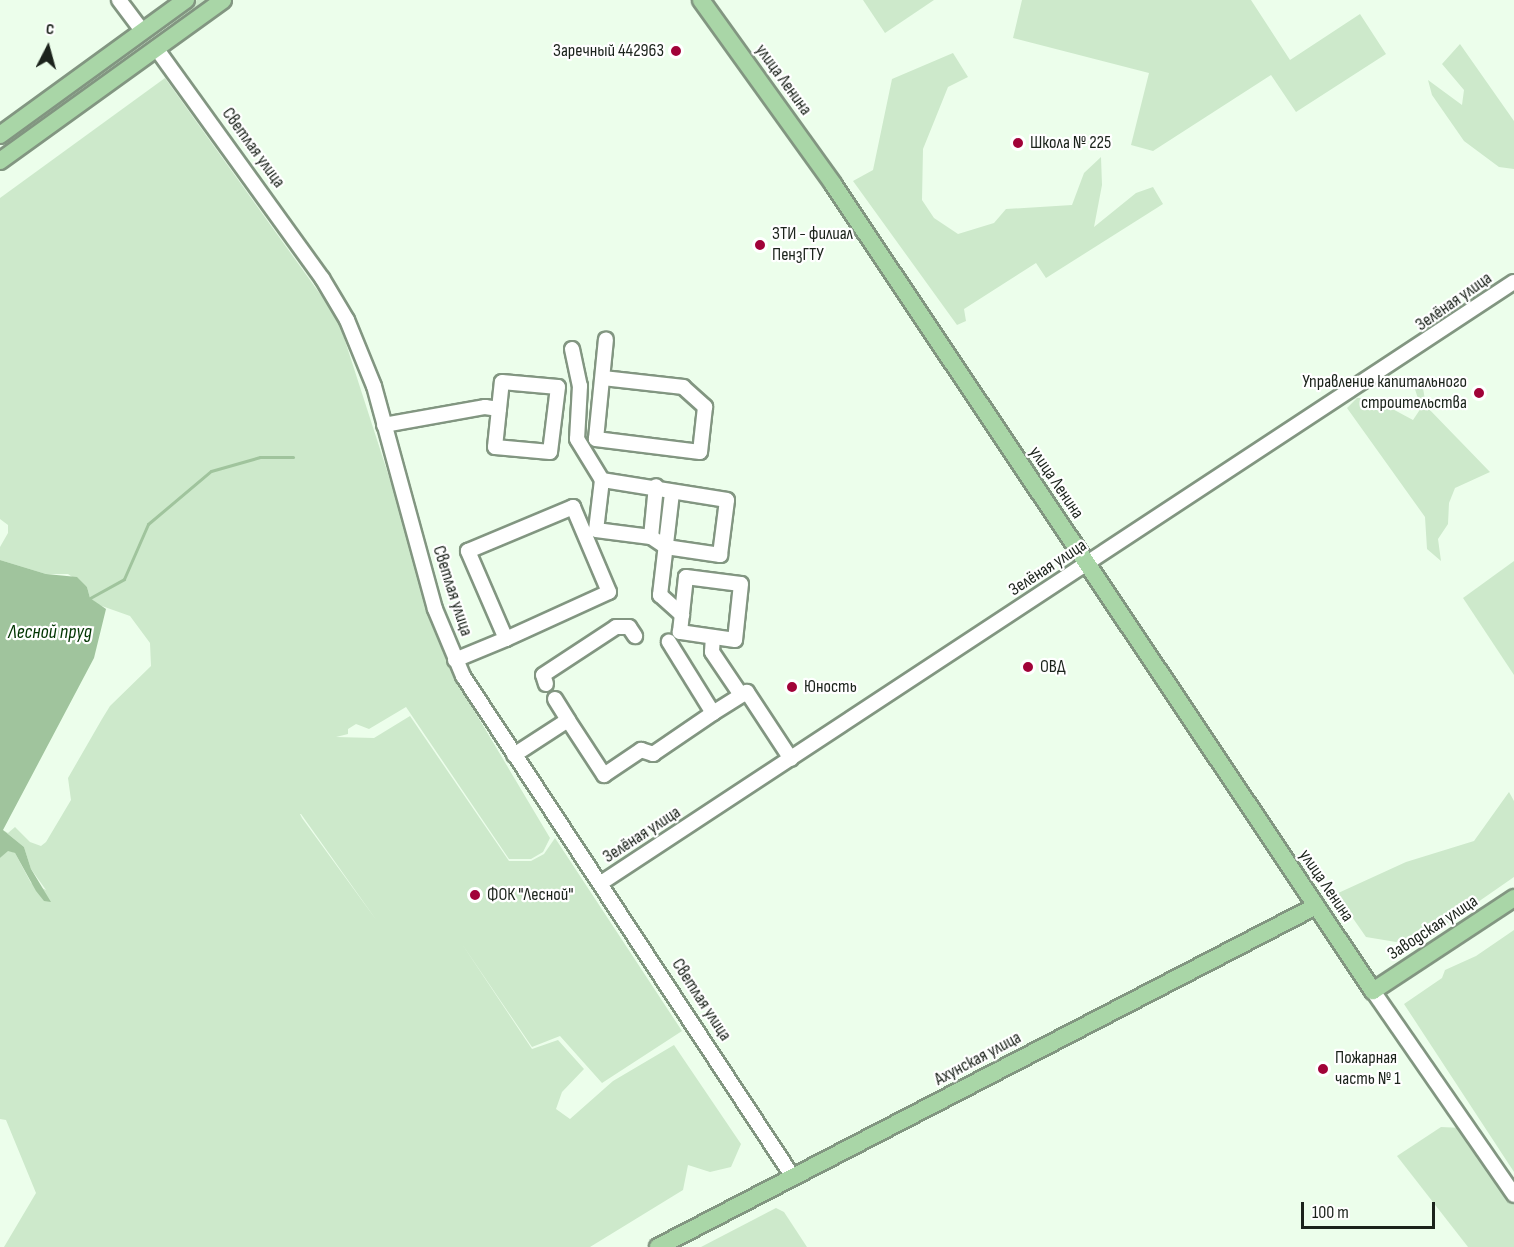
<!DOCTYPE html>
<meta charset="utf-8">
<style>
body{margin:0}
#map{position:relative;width:1514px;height:1247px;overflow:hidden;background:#ecfeeb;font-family:"Sofia Sans Condensed",sans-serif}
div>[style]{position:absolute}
.green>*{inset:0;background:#cde9cb}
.water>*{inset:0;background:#a0c49d}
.stream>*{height:3px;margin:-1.5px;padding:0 1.5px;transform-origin:1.5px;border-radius:1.5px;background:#a0c49d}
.roads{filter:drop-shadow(2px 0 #829681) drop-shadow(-2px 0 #829681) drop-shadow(0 2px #829681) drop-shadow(0 -2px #829681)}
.minor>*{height:14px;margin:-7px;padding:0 7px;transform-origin:7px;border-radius:7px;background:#fff}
.major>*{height:16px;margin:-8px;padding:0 8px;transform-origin:8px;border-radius:8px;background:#a9d6a7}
.dots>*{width:16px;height:16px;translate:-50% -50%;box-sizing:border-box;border:3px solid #fff;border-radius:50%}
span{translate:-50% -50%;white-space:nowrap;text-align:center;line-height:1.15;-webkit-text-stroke:4.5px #fff;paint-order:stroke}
.poi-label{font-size:18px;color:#1b231b}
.right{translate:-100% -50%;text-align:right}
.left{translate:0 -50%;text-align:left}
.street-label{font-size:18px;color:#1b231b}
.water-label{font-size:20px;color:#003500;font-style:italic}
.north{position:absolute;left:18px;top:18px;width:60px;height:60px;-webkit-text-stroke:4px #fff;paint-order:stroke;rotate:6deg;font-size:16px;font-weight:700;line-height:24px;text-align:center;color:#1b231b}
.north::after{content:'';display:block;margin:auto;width:21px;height:27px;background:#1b231b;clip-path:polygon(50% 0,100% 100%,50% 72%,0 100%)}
.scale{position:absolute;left:1301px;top:1202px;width:134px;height:27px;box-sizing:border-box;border:3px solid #1b231b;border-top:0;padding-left:8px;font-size:18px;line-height:21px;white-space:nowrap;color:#1b231b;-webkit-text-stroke:4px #fff;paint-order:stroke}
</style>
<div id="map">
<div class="green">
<div style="clip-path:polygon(197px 0,211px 0,175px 26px,170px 19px)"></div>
<div style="clip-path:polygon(863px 0,934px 0,885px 33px)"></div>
<div style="clip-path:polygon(1022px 0,1251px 0,1290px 60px,1360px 14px,1386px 54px,1296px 112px,1271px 75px,1153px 151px,1131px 145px,1149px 73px,1013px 38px)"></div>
<div style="clip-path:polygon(1460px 44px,1514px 121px,1514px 169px,1499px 167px,1464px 141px,1432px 95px,1428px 80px,1462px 105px,1464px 90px,1442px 64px)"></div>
<div style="clip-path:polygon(953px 53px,968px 77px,948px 87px,923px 149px,922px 200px,934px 218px,958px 234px,994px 223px,1006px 209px,1072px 205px,1084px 173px,1101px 157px,1102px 185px,1094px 227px,1136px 193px,1153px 187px,1163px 204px,1046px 278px,1036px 263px,964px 309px,966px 321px,957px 325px,853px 181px,873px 170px,892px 79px)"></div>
<div style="clip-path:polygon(evenodd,165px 78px,338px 319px,453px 675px,550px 838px,543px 852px,531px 859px,509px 859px,406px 707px,369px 729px,356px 724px,348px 729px,348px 734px,336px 737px,374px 738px,410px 716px,509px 861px,531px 861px,544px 854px,555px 838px,682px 1031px,602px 1083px,560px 1036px,532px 1047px,462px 944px,532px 1049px,558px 1040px,584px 1069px,562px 1092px,556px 1109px,570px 1119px,613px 1081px,674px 1045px,741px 1144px,731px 1167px,710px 1172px,688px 1165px,683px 1190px,590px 1247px,4px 1247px,36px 1193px,6px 1120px,0 1119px,0 858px,8px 850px,15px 853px,31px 883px,46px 890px,31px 869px,24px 847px,3px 830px,8px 833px,15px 827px,30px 842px,41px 846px,46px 842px,71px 800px,68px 778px,102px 719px,110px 706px,151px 666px,150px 643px,130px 616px,99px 605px,90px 598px,87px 587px,68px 574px,46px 574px,0 560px,0 547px,8px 533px,8px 525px,0 519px,0 198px,165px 78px,300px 814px,301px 814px,377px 921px,302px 818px,300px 814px)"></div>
<div style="clip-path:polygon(1413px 383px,1423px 388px,1426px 406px,1490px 472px,1455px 488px,1449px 503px,1448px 524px,1438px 539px,1441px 561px,1427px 549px,1425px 517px,1347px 408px,1357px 398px,1372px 398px,1413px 420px,1421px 408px)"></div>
<div style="clip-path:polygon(1514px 561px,1514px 675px,1463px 598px)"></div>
<div style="clip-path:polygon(1509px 792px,1514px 801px,1514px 877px,1439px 929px,1396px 942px,1366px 937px,1336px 894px,1406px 862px,1474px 841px)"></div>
<div style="clip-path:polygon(1514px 930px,1514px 1172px,1404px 1004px,1442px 978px,1445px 970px,1476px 956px)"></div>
<div style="clip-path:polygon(1441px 1127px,1462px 1128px,1514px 1205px,1514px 1247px,1468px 1247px,1397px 1156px)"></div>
<div style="clip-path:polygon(776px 1208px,784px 1212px,807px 1247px,701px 1247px)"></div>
</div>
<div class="water">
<div style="clip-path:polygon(0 560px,46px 574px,77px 577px,87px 587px,90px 598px,106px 609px,94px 658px,3px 830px,24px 847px,31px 869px,51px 902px,44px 901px,36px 891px,15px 853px,8px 851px,0 858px)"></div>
</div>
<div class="stream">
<div style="left:90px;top:598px;width:39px;rotate:-29deg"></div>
<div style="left:124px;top:579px;width:60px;rotate:-66.4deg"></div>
<div style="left:148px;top:524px;width:82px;rotate:-40.1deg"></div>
<div style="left:211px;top:471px;width:51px;rotate:-15.9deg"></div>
<div style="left:260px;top:457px;width:33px"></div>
</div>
<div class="roads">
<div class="minor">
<div style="left:119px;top:0;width:39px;rotate:53deg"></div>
<div style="left:156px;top:48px;width:284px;rotate:54.2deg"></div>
<div style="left:322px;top:278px;width:49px;rotate:59.2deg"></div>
<div style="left:347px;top:320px;width:71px;rotate:67.8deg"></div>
<div style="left:374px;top:386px;width:231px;rotate:74.7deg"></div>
<div style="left:435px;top:609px;width:73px;rotate:67.3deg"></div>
<div style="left:463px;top:676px;width:600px;rotate:56.63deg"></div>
<div style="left:572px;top:349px;width:38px;rotate:78deg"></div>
<div style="left:580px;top:386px;width:53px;rotate:93.2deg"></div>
<div style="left:577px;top:439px;width:48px;rotate:58.6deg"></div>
<div style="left:602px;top:480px;width:50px;rotate:96.8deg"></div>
<div style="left:596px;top:530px;width:55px;rotate:7.3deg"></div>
<div style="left:651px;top:537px;width:18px;rotate:34deg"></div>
<div style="left:666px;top:547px;width:55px;rotate:8.4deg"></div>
<div style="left:720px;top:555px;width:55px;rotate:-82.7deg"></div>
<div style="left:727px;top:500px;width:127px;rotate:-170.9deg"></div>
<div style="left:603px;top:378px;width:81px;rotate:6.4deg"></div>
<div style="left:683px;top:387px;width:30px;rotate:42deg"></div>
<div style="left:705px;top:407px;width:45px;rotate:96.3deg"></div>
<div style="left:700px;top:452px;width:105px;rotate:-172.9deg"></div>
<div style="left:596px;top:439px;width:100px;rotate:-84.3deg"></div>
<div style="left:384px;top:425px;width:103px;rotate:-10.1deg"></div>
<div style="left:485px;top:407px;width:14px;rotate:8deg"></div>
<div style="left:499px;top:409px;width:27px;rotate:-84deg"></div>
<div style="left:502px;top:382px;width:56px;rotate:5.1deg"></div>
<div style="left:558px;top:387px;width:65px;rotate:97deg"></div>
<div style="left:550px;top:452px;width:55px;rotate:-174.8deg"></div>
<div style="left:495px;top:447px;width:38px;rotate:-84deg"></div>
<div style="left:672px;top:493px;width:103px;rotate:96.7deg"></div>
<div style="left:660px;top:595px;width:30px;rotate:42deg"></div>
<div style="left:651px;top:537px;width:51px;rotate:-84.4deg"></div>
<div style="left:686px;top:577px;width:55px;rotate:7.3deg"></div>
<div style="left:741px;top:584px;width:56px;rotate:96.1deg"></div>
<div style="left:735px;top:640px;width:56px;rotate:-171.7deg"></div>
<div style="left:680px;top:632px;width:55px;rotate:-83.8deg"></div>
<div style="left:713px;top:637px;width:15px;rotate:94deg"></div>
<div style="left:712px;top:652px;width:52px;rotate:56deg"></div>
<div style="left:455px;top:660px;width:55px;rotate:-22.4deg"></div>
<div style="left:506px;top:639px;width:96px;rotate:-113.4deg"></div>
<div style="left:468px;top:551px;width:114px;rotate:-22.7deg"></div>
<div style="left:573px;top:507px;width:92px;rotate:67deg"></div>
<div style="left:609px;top:592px;width:113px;rotate:155.5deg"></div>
<div style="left:546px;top:684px;width:9px;rotate:-108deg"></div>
<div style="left:543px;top:675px;width:87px;rotate:-33.3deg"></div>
<div style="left:616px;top:627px;width:13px"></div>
<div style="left:629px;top:627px;width:11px;rotate:56deg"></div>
<div style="left:555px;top:699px;width:25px;rotate:58deg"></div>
<div style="left:713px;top:713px;width:40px;rotate:-32deg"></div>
<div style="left:747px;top:692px;width:80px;rotate:56.7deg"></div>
<div style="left:514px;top:755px;width:64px;rotate:-32.9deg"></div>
<div style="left:568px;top:720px;width:66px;rotate:56.8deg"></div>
<div style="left:604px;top:775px;width:45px;rotate:-34deg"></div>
<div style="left:641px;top:750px;width:13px;rotate:18deg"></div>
<div style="left:653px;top:754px;width:73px;rotate:-34.3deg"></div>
<div style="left:713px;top:713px;width:84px;rotate:-121.8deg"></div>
<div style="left:601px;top:883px;width:1093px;rotate:-33.36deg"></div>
<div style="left:1373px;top:991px;width:248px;rotate:55.3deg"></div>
</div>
<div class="major">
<div style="left:701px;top:0;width:226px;rotate:54.3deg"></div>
<div style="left:833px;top:184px;width:971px;rotate:56.21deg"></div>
<div style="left:1373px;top:991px;width:169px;rotate:-33.4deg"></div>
<div style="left:0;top:135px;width:230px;rotate:-36deg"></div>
<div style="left:0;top:161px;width:275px;rotate:-35.8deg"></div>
<div style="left:658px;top:1247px;width:741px;rotate:-27.39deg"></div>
</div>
</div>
<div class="dots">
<div style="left:676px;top:51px;background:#a10238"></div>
<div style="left:1018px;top:143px;background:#a10238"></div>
<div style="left:760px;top:245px;background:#a10238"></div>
<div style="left:1479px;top:393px;background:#a10238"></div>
<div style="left:1028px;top:667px;background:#a10238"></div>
<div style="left:792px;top:687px;background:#a10238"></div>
<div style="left:475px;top:895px;background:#a10238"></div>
<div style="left:1323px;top:1069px;background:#a10238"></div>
</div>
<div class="poi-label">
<span class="right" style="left:664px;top:51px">Заречный 442963</span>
<span class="left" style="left:1030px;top:143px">Школа № 225</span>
<span class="left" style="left:772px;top:245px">ЗТИ - филиал<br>ПензГТУ</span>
<span class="right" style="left:1467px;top:393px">Управление капитального<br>строительства</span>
<span class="left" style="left:1040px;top:667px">ОВД</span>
<span class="left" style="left:804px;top:687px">Юность</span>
<span class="left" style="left:487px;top:895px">ФОК "Лесной"</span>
<span class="left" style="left:1335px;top:1069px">Пожарная<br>часть № 1</span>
</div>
<div class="street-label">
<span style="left:783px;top:80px;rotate:54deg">улица Ленина</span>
<span style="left:253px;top:148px;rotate:54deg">Светлая улица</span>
<span style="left:1454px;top:302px;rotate:-35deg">Зелёная улица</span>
<span style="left:1056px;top:483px;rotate:56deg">улица Ленина</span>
<span style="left:1048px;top:568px;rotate:-33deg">Зелёная улица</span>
<span style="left:452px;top:591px;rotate:72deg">Светлая улица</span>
<span style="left:642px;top:835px;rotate:-33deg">Зелёная улица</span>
<span style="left:1326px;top:886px;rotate:56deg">улица Ленина</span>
<span style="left:1433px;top:928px;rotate:-33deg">Заводская улица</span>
<span style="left:701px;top:1000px;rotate:57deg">Светлая улица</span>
<span style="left:978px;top:1059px;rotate:-28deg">Ахунская улица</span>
</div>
<div class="water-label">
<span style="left:50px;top:632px">Лесной пруд</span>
</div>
<div class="north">С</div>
<div class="scale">100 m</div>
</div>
